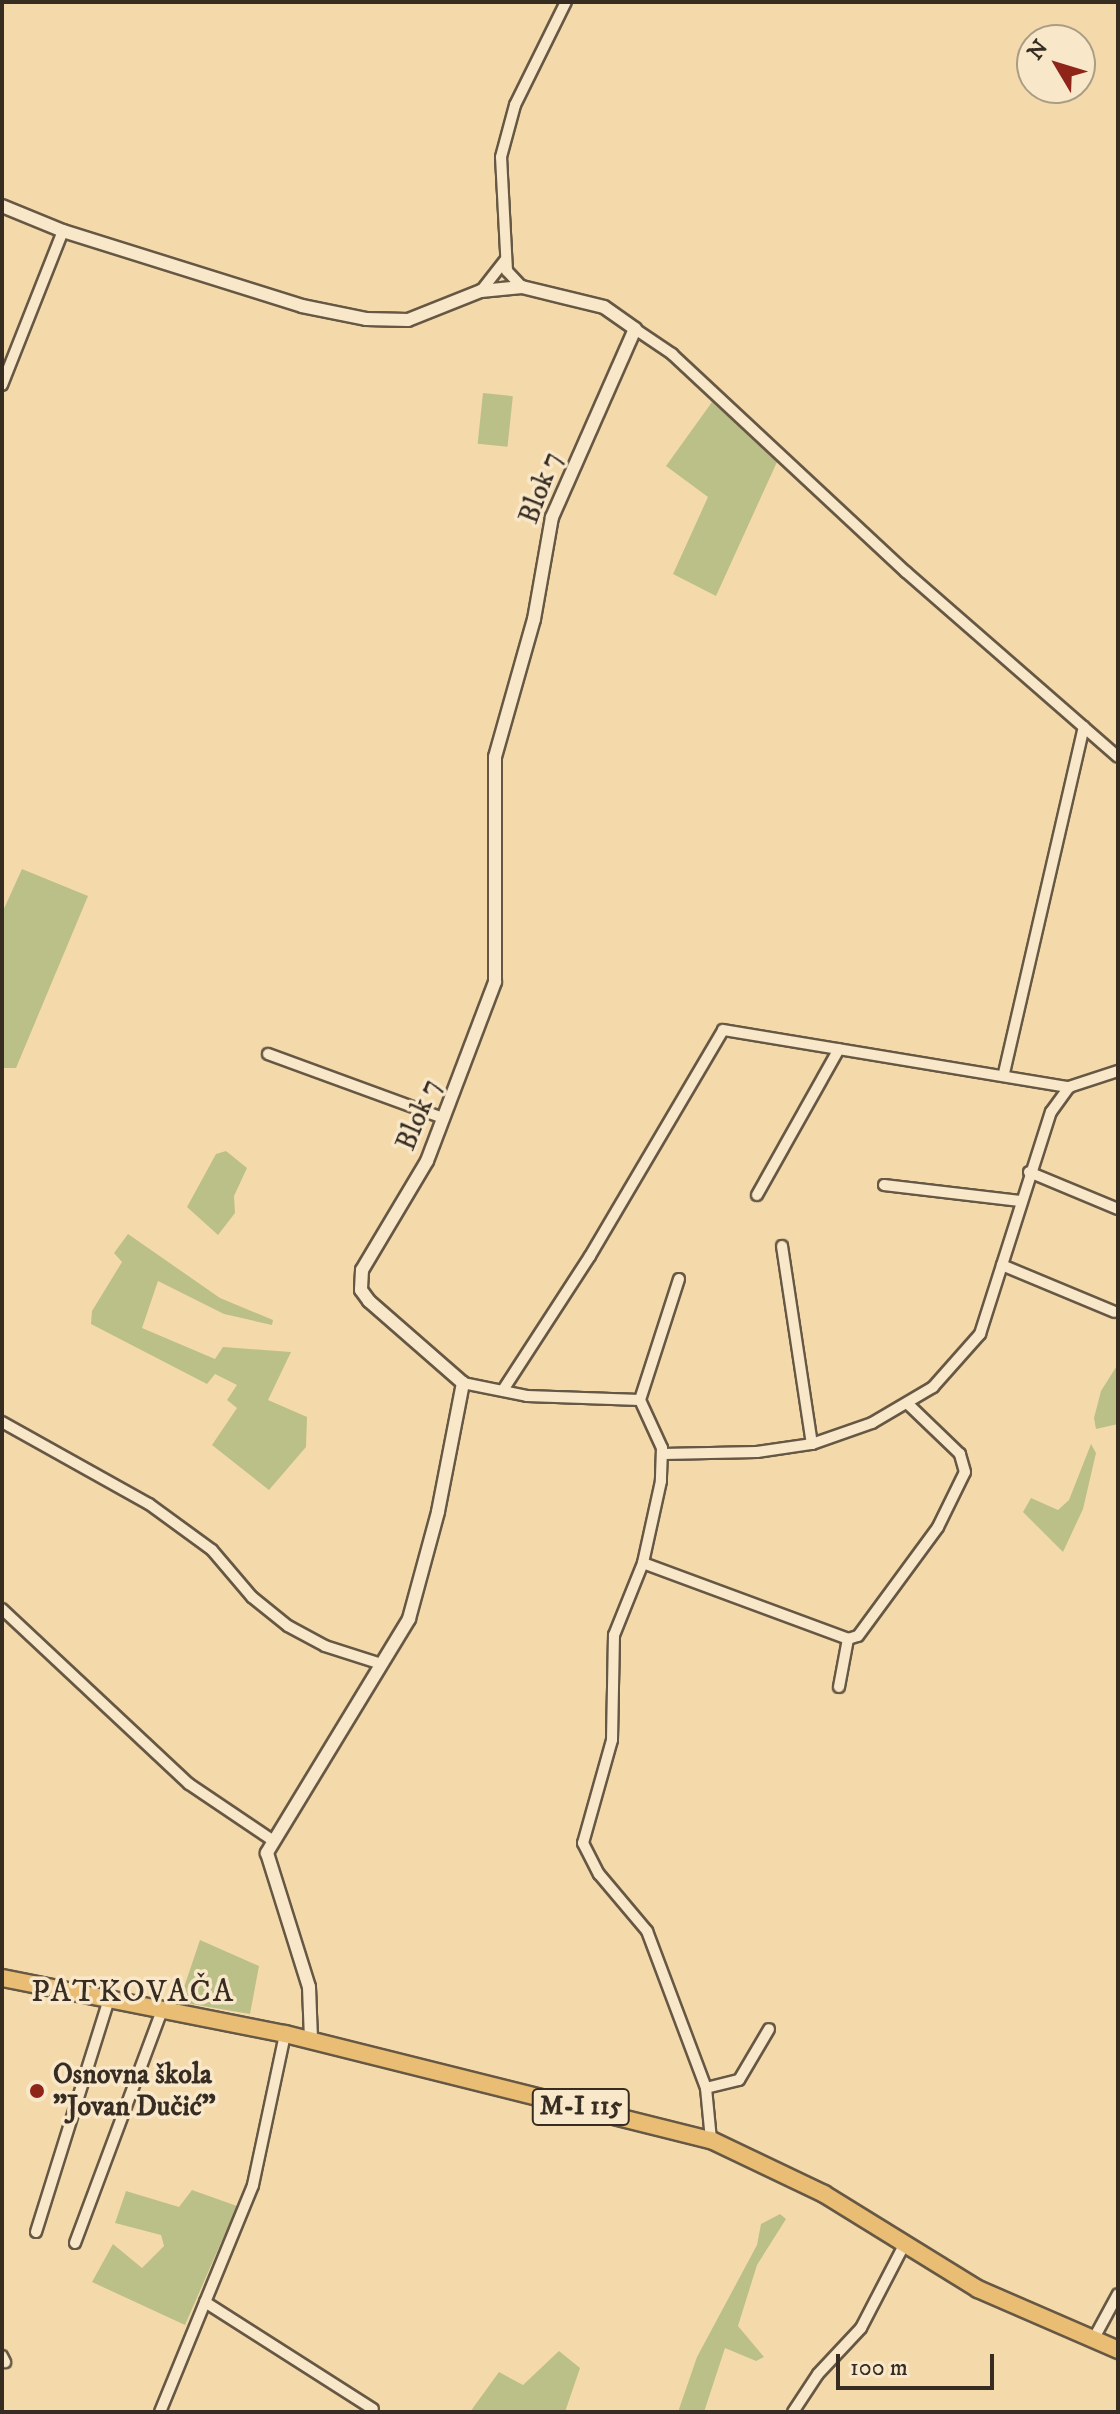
<!DOCTYPE html>
<meta charset="utf-8">
<style>
body{margin:0}
#map{position:relative;width:1120px;height:2414px;overflow:hidden;background:#f4daaa;font-family:"IM FELL DW Pica",serif}
div>[style]{position:absolute}
.green>*{inset:0;background:#bbc088;transform-origin:0 0}
.roads{filter:drop-shadow(2px 0 #665844) drop-shadow(-2px 0 #665844) drop-shadow(0 2px #665844) drop-shadow(0 -2px #665844)}
.minor>*{height:10px;margin:-5px;padding:0 5px;transform-origin:5px;border-radius:5px;background:#f8e7c8}
.tertiary>*{height:12px;margin:-6px;padding:0 6px;transform-origin:6px;border-radius:6px;background:#f8e7c8}
.primary>*{height:16px;margin:-8px;padding:0 8px;transform-origin:8px;border-radius:8px;background:#eabd75}
.dots>*{width:22px;height:22px;translate:-50% -50%;box-sizing:border-box;border:4px solid #f8e7c8;border-radius:50%}
span{translate:-50% -50%;white-space:nowrap;text-align:center;line-height:1.15;-webkit-text-stroke:7px #f8e7c8;paint-order:stroke}
.shield-label span{padding:2px 6px;background:#f8e7c8;border:2px solid;border-radius:6px;-webkit-text-stroke-width:0}
.shield-label{font-size:26px;color:#362c22;font-weight:700}
.street-label{font-size:28px;color:#362c22}
.poi-label{font-size:28px;color:#362c22;font-weight:700}
.left{translate:0 -50%;text-align:left}
.quarter-label{font-size:32px;color:#362c22;letter-spacing:2px}
.frame{position:absolute;inset:0;border:4px solid #362c22;pointer-events:none}
.north{position:absolute;left:1016px;top:24px;width:80px;height:80px;box-sizing:border-box;background:#f8e7c8;border:2px solid #aa9c86;border-radius:50%;rotate:308deg;font-size:22px;font-weight:700;line-height:32px;text-align:center;color:#362c22}
.north::after{content:'';display:block;margin:auto;width:28px;height:36px;background:#8f2418;clip-path:polygon(50% 0,100% 100%,50% 72%,0 100%)}
.scale{position:absolute;left:836px;top:2354px;width:158px;height:36px;box-sizing:border-box;border:4px solid #362c22;border-top:0;padding-left:10px;font-size:24px;line-height:28px;white-space:nowrap;color:#362c22;-webkit-text-stroke:6px #f8e7c8;paint-order:stroke}
</style>
<div id="map">
<div class="green">
<div style="left:483px;top:393px;width:30px;height:51px;rotate:6deg"></div>
<div style="clip-path:polygon(712px 402px,777px 462px,716px 596px,673px 574px,708px 497px,666px 466px)"></div>
<div style="clip-path:polygon(22px 869px,88px 896px,16px 1068px,2px 1068px,2px 913px)"></div>
<div style="clip-path:polygon(226px 1151px,247px 1168px,234px 1196px,235px 1213px,218px 1235px,187px 1207px,216px 1154px)"></div>
<div style="clip-path:polygon(128px 1234px,220px 1298px,273px 1320px,272px 1325px,224px 1314px,158px 1281px,142px 1328px,215px 1359px,223px 1347px,291px 1352px,268px 1400px,307px 1417px,306px 1447px,269px 1490px,212px 1445px,237px 1408px,227px 1400px,237px 1385px,215px 1374px,207px 1384px,91px 1324px,92px 1311px,122px 1262px,114px 1253px)"></div>
<div style="clip-path:polygon(1118px 1364px,1118px 1424px,1096px 1429px,1094px 1418px,1101px 1391px)"></div>
<div style="clip-path:polygon(1091px 1444px,1096px 1453px,1083px 1509px,1063px 1552px,1023px 1512px,1031px 1498px,1058px 1510px,1069px 1500px)"></div>
<div style="clip-path:polygon(200px 1940px,259px 1966px,250px 2014px,179px 2002px)"></div>
<div style="clip-path:polygon(192px 2190px,237px 2206px,185px 2325px,92px 2282px,113px 2244px,142px 2268px,164px 2246px,161px 2235px,115px 2223px,126px 2191px,179px 2207px)"></div>
<div style="clip-path:polygon(780px 2214px,786px 2219px,757px 2265px,738px 2326px,764px 2357px,756px 2361px,725px 2348px,704px 2412px,678px 2412px,697px 2357px,757px 2245px,761px 2224px)"></div>
<div style="clip-path:polygon(559px 2351px,580px 2368px,565px 2412px,470px 2412px,499px 2372px,523px 2385px)"></div>
</div>
<div class="roads">
<div class="minor">
<div style="left:522px;top:287px;width:22px;rotate:-133deg"></div>
<div style="left:507px;top:271px;width:114px;rotate:-93deg"></div>
<div style="left:501px;top:157px;width:54px;rotate:-74.9deg"></div>
<div style="left:515px;top:105px;width:115px;rotate:-63.7deg"></div>
<div style="left:481px;top:291px;width:39px;rotate:-52deg"></div>
<div style="left:635px;top:329px;width:45px;rotate:34deg"></div>
<div style="left:672px;top:354px;width:320px;rotate:43deg"></div>
<div style="left:906px;top:572px;width:281px;rotate:41.1deg"></div>
<div style="left:2px;top:385px;width:166px;rotate:-68.4deg"></div>
<div style="left:268px;top:1054px;width:186px;rotate:20.1deg"></div>
<div style="left:1004px;top:1073px;width:355px;rotate:-77deg"></div>
<div style="left:1029px;top:1172px;width:96px;rotate:22.6deg"></div>
<div style="left:884px;top:1185px;width:137px;rotate:6.7deg"></div>
<div style="left:757px;top:1195px;width:167px;rotate:-60.7deg"></div>
<div style="left:782px;top:1246px;width:200px;rotate:81.4deg"></div>
<div style="left:1002px;top:1265px;width:122px;rotate:22.6deg"></div>
<div style="left:679px;top:1279px;width:127px;rotate:107.9deg"></div>
<div style="left:640px;top:1400px;width:53px;rotate:65.4deg"></div>
<div style="left:662px;top:1448px;width:33px;rotate:92deg"></div>
<div style="left:661px;top:1481px;width:84px;rotate:102.4deg"></div>
<div style="left:643px;top:1563px;width:78px;rotate:111.9deg"></div>
<div style="left:614px;top:1635px;width:105px;rotate:91.1deg"></div>
<div style="left:612px;top:1740px;width:107px;rotate:105.7deg"></div>
<div style="left:583px;top:1843px;width:35px;rotate:63deg"></div>
<div style="left:599px;top:1874px;width:75px;rotate:49.9deg"></div>
<div style="left:647px;top:1931px;width:168px;rotate:69.4deg"></div>
<div style="left:706px;top:2088px;width:52px;rotate:84.5deg"></div>
<div style="left:463px;top:1383px;width:65px;rotate:11.5deg"></div>
<div style="left:527px;top:1396px;width:113px;rotate:2deg"></div>
<div style="left:503px;top:1390px;width:160px;rotate:-57deg"></div>
<div style="left:590px;top:1256px;width:262px;rotate:-59.5deg"></div>
<div style="left:723px;top:1030px;width:351px;rotate:9.4deg"></div>
<div style="left:2px;top:1422px;width:168px;rotate:29.2deg"></div>
<div style="left:149px;top:1504px;width:78px;rotate:36.1deg"></div>
<div style="left:212px;top:1550px;width:62px;rotate:49.6deg"></div>
<div style="left:252px;top:1597px;width:46px;rotate:38.9deg"></div>
<div style="left:288px;top:1626px;width:42px;rotate:28.4deg"></div>
<div style="left:325px;top:1646px;width:59px;rotate:17.8deg"></div>
<div style="left:663px;top:1454px;width:94px;rotate:-1.2deg"></div>
<div style="left:757px;top:1452px;width:56px;rotate:-8.3deg"></div>
<div style="left:812px;top:1444px;width:64px;rotate:-19.3deg"></div>
<div style="left:872px;top:1423px;width:71px;rotate:-30.5deg"></div>
<div style="left:933px;top:1387px;width:71px;rotate:-48.4deg"></div>
<div style="left:980px;top:1334px;width:233px;rotate:-72.3deg"></div>
<div style="left:1051px;top:1112px;width:31px;rotate:-54deg"></div>
<div style="left:1069px;top:1087px;width:52px;rotate:-18.1deg"></div>
<div style="left:643px;top:1563px;width:219px;rotate:20.3deg"></div>
<div style="left:848px;top:1639px;width:10px;rotate:-17deg"></div>
<div style="left:858px;top:1636px;width:135px;rotate:-53.7deg"></div>
<div style="left:938px;top:1527px;width:61px;rotate:-63.9deg"></div>
<div style="left:965px;top:1472px;width:19px;rotate:-106deg"></div>
<div style="left:960px;top:1454px;width:72px;rotate:-136.1deg"></div>
<div style="left:2px;top:1609px;width:256px;rotate:43.1deg"></div>
<div style="left:189px;top:1784px;width:100px;rotate:34deg"></div>
<div style="left:839px;top:1687px;width:49px;rotate:-79.4deg"></div>
<div style="left:706px;top:2088px;width:34px;rotate:-14deg"></div>
<div style="left:739px;top:2080px;width:59px;rotate:-59.5deg"></div>
<div style="left:36px;top:2232px;width:244px;rotate:-72.6deg"></div>
<div style="left:75px;top:2243px;width:249px;rotate:-69.5deg"></div>
<div style="left:205px;top:2302px;width:199px;rotate:32.5deg"></div>
<div style="left:1093px;top:2340px;width:52px;rotate:-61.5deg"></div>
<div style="left:2px;top:2356px;width:7px;rotate:63deg"></div>
<div style="left:160px;top:2412px;width:245px;rotate:-67.7deg"></div>
<div style="left:253px;top:2185px;width:154px;rotate:-78deg"></div>
<div style="left:793px;top:2412px;width:45px;rotate:-56.7deg"></div>
<div style="left:818px;top:2374px;width:63px;rotate:-46.9deg"></div>
<div style="left:861px;top:2328px;width:93px;rotate:-62.6deg"></div>
</div>
<div class="tertiary">
<div style="left:2px;top:206px;width:66px;rotate:22.3deg"></div>
<div style="left:63px;top:231px;width:250px;rotate:17.4deg"></div>
<div style="left:302px;top:306px;width:65px;rotate:11.5deg"></div>
<div style="left:366px;top:319px;width:42px;rotate:1.4deg"></div>
<div style="left:408px;top:320px;width:79px;rotate:-21.7deg"></div>
<div style="left:481px;top:291px;width:41px;rotate:-5.6deg"></div>
<div style="left:522px;top:287px;width:84px;rotate:13.7deg"></div>
<div style="left:604px;top:307px;width:38px;rotate:35deg"></div>
<div style="left:635px;top:329px;width:206px;rotate:113.8deg"></div>
<div style="left:552px;top:517px;width:104px;rotate:100deg"></div>
<div style="left:534px;top:619px;width:143px;rotate:105.8deg"></div>
<div style="left:495px;top:757px;width:225px;rotate:90deg"></div>
<div style="left:495px;top:982px;width:191px;rotate:110.8deg"></div>
<div style="left:427px;top:1161px;width:127px;rotate:120.8deg"></div>
<div style="left:362px;top:1270px;width:20px;rotate:93deg"></div>
<div style="left:361px;top:1290px;width:14px;rotate:54deg"></div>
<div style="left:369px;top:1301px;width:125px;rotate:41.1deg"></div>
<div style="left:463px;top:1383px;width:131px;rotate:101deg"></div>
<div style="left:438px;top:1512px;width:111px;rotate:105.2deg"></div>
<div style="left:409px;top:1619px;width:274px;rotate:121.3deg"></div>
<div style="left:267px;top:1853px;width:140px;rotate:72.6deg"></div>
<div style="left:309px;top:1987px;width:53px;rotate:87.8deg"></div>
</div>
<div class="primary">
<div style="left:2px;top:1978px;width:288px;rotate:11.2deg"></div>
<div style="left:285px;top:2034px;width:439px;rotate:14deg"></div>
<div style="left:711px;top:2140px;width:125px;rotate:25.5deg"></div>
<div style="left:824px;top:2194px;width:181px;rotate:31.7deg"></div>
<div style="left:978px;top:2289px;width:153px;rotate:23.5deg"></div>
</div>
</div>
<div class="dots">
<div style="left:37px;top:2091px;background:#8f2418"></div>
</div>
<div class="shield-label">
<span style="left:581px;top:2107px">M-I 115</span>
</div>
<div class="street-label">
<span style="left:541px;top:488px;rotate:-70deg">Blok 7</span>
<span style="left:419px;top:1115px;rotate:-68deg">Blok 7</span>
</div>
<div class="poi-label">
<span class="left" style="left:53px;top:2091px">Osnovna škola<br>"Jovan Dučić"</span>
</div>
<div class="quarter-label">
<span style="left:133px;top:1992px">PATKOVAČA</span>
</div>
<div class="frame"></div>
<div class="north">N</div>
<div class="scale">100 m</div>
</div>
